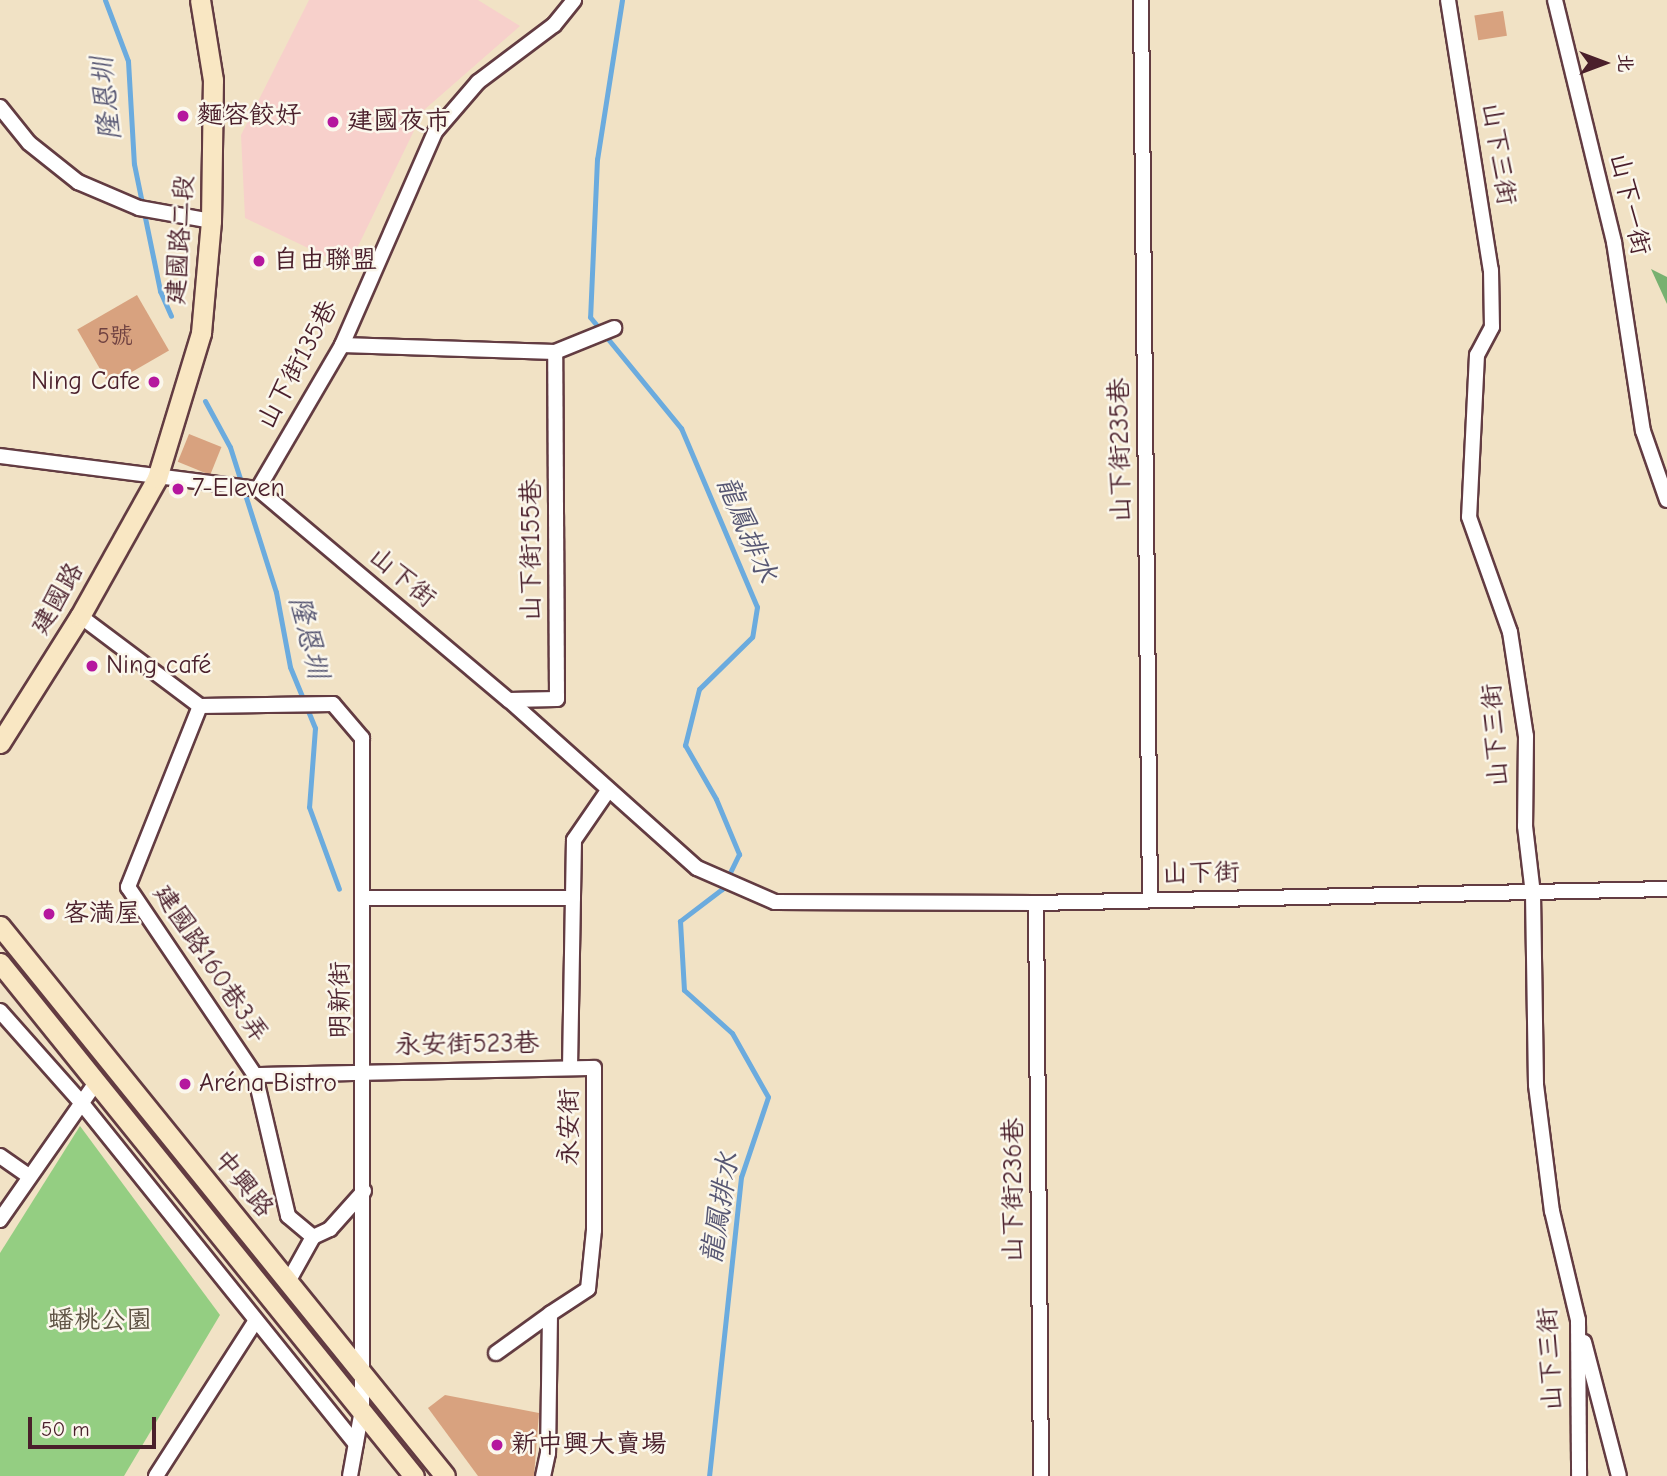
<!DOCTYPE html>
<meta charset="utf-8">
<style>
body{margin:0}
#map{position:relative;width:1667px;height:1476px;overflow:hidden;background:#f1e2c5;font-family:"Comic Neue","LXGW WenKai TC",sans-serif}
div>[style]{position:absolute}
.built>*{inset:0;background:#f7d0cb}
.green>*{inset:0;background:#94ce82}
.forest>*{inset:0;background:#77b170}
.stream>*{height:5px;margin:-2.5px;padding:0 2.5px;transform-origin:2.5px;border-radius:2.5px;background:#6babde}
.building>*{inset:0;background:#d8a27f;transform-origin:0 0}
.roads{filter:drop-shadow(2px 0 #633c42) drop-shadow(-2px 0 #633c42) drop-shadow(0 2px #633c42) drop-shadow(0 -2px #633c42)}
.street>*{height:14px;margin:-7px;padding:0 7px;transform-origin:7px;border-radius:7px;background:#fff}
.secondary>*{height:19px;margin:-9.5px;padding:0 9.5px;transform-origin:9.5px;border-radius:9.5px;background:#f9e7c3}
.dots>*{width:19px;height:19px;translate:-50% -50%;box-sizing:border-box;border:4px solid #fbf7ec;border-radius:50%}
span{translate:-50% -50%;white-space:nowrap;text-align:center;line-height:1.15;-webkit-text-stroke:5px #fbf7ec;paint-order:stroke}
.number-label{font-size:23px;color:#6e4040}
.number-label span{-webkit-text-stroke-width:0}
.poi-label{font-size:26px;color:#4a1f2b}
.left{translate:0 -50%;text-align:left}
.right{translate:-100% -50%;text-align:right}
.street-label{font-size:26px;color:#4a1f2b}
.park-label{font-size:26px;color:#605445}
.water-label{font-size:28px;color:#575773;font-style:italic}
.north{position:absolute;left:1569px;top:28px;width:70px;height:70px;-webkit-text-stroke:5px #fbf7ec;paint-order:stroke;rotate:90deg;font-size:19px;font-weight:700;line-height:28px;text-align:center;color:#4a1f2b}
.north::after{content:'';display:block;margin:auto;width:24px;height:32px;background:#4a1f2b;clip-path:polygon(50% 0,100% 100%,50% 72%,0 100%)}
.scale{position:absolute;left:28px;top:1417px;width:128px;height:32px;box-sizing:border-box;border:4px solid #4a1f2b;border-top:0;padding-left:9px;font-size:21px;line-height:24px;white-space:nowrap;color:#4a1f2b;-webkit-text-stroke:5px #fbf7ec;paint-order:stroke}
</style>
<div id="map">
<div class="built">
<div style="clip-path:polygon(309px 0,478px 0,520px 26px,424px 110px,348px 267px,245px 218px,241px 135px)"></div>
</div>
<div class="green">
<div style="clip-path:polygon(80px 1126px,220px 1315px,124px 1476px,0 1476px,0 1253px)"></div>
</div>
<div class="forest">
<div style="clip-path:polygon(1651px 269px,1667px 277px,1667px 304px)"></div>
</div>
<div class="stream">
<div style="left:105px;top:0;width:65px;rotate:69.3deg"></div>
<div style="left:128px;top:61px;width:103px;rotate:86.7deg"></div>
<div style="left:134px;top:164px;width:130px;rotate:78.4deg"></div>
<div style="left:160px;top:291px;width:27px;rotate:66deg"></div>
<div style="left:622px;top:0;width:161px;rotate:98.9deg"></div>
<div style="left:597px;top:159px;width:158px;rotate:92.5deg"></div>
<div style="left:590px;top:317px;width:144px;rotate:50.7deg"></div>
<div style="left:681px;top:428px;width:194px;rotate:67deg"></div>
<div style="left:757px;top:607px;width:30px;rotate:99deg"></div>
<div style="left:752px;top:637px;width:74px;rotate:135.5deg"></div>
<div style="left:699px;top:689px;width:58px;rotate:104deg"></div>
<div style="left:685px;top:745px;width:62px;rotate:60.1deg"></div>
<div style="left:716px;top:799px;width:60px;rotate:67.3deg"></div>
<div style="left:739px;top:854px;width:39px;rotate:116deg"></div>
<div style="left:722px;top:889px;width:53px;rotate:142.7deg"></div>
<div style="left:680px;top:921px;width:69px;rotate:86.7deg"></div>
<div style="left:684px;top:990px;width:64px;rotate:41.9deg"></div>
<div style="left:732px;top:1033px;width:73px;rotate:60.6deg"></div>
<div style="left:768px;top:1097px;width:84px;rotate:108.6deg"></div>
<div style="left:741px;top:1177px;width:301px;rotate:96.1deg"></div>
<div style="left:205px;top:401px;width:52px;rotate:61.5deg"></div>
<div style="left:230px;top:447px;width:152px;rotate:72.4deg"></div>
<div style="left:276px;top:592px;width:76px;rotate:79.4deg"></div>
<div style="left:290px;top:667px;width:66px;rotate:67.7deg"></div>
<div style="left:315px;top:728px;width:79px;rotate:94.3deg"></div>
<div style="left:309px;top:807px;width:87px;rotate:69.9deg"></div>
</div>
<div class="building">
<div style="left:1503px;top:11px;width:25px;height:29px;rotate:81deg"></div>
<div style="left:137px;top:295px;width:64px;height:69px;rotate:60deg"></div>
<div style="left:189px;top:434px;width:35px;height:30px;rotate:22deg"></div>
<div style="clip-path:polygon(445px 1395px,539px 1413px,534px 1476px,478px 1476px,428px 1408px)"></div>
</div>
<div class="roads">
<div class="street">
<div style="left:1141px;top:0;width:899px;rotate:89.43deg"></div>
<div style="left:1448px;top:0;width:273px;rotate:81deg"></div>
<div style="left:1491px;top:270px;width:57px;rotate:89deg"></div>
<div style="left:1492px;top:327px;width:32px;rotate:118deg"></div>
<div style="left:1477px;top:355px;width:162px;rotate:92.8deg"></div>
<div style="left:1469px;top:517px;width:122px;rotate:70.4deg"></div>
<div style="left:1510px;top:632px;width:105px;rotate:81.3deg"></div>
<div style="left:1526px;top:736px;width:90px;rotate:90.6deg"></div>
<div style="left:1525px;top:826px;width:68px;rotate:83.3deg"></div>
<div style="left:1533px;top:894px;width:191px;rotate:89.1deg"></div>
<div style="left:1536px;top:1085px;width:127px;rotate:82.8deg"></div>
<div style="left:1552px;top:1211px;width:112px;rotate:76.6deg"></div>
<div style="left:1578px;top:1320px;width:156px;rotate:89.6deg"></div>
<div style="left:1555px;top:0;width:249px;rotate:76.3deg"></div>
<div style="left:1614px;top:242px;width:191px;rotate:81.3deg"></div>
<div style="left:1643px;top:431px;width:73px;rotate:70.8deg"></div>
<div style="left:0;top:107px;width:46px;rotate:51.1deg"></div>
<div style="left:29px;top:143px;width:63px;rotate:38.5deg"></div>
<div style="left:78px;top:182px;width:66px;rotate:23.1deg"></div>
<div style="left:139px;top:208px;width:73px;rotate:10.2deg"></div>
<div style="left:342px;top:345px;width:213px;rotate:1.9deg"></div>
<div style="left:555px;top:352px;width:64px;rotate:-22.1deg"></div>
<div style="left:0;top:456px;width:260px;rotate:7.3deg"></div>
<div style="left:258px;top:489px;width:328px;rotate:40.1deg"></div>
<div style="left:509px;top:700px;width:252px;rotate:41.8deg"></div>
<div style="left:697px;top:868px;width:85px;rotate:23.6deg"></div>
<div style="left:775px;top:902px;width:261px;rotate:0.2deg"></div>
<div style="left:1036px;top:903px;width:631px;rotate:-1.27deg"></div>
<div style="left:258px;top:489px;width:167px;rotate:-59.7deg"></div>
<div style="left:342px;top:345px;width:232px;rotate:-66.4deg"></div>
<div style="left:435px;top:132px;width:66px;rotate:-49.3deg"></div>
<div style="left:478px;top:82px;width:95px;rotate:-36.9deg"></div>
<div style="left:554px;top:25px;width:32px;rotate:-51deg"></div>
<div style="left:80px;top:616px;width:150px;rotate:36.9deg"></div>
<div style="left:200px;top:706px;width:133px;rotate:-0.9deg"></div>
<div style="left:333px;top:704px;width:45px;rotate:49.5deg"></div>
<div style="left:362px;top:738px;width:672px;rotate:90deg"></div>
<div style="left:362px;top:1410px;width:67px;rotate:100.3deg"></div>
<div style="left:509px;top:700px;width:48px;rotate:-1.2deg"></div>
<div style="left:557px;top:699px;width:347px;rotate:-90.3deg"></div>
<div style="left:200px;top:706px;width:195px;rotate:111.7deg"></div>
<div style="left:128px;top:887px;width:227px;rotate:56deg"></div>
<div style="left:255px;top:1075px;width:145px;rotate:76.8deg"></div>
<div style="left:288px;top:1216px;width:33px;rotate:40deg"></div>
<div style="left:313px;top:1237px;width:51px;rotate:119.1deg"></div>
<div style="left:365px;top:898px;width:208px"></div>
<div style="left:1036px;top:903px;width:573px;rotate:89.5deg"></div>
<div style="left:0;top:1011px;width:120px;rotate:48.4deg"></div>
<div style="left:80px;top:1101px;width:440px;rotate:51.2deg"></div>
<div style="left:570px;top:1068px;width:228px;rotate:-89deg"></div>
<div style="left:574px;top:840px;width:58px;rotate:-55.5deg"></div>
<div style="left:255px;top:1075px;width:339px;rotate:-1.2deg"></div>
<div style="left:594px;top:1068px;width:162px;rotate:90deg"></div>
<div style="left:594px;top:1230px;width:59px;rotate:95.8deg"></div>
<div style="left:588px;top:1289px;width:45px;rotate:146.7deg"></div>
<div style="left:550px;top:1314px;width:139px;rotate:90.8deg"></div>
<div style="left:548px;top:1453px;width:24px;rotate:102deg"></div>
<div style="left:0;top:1156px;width:35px;rotate:35deg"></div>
<div style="left:0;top:1220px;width:169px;rotate:-55.1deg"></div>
<div style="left:313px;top:1237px;width:19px;rotate:-25deg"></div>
<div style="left:330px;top:1229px;width:51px;rotate:-48.2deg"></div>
<div style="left:1584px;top:1342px;width:138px;rotate:75.4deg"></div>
<div style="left:496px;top:1353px;width:67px;rotate:-35.8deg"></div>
<div style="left:156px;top:1476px;width:183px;rotate:-57.3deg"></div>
</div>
<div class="secondary">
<div style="left:0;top:743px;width:150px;rotate:-57.8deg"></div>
<div style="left:80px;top:616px;width:158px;rotate:-60.8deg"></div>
<div style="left:157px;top:478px;width:152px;rotate:-73.1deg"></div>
<div style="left:201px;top:333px;width:112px;rotate:-84.9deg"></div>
<div style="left:211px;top:221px;width:141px;rotate:-89.2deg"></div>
<div style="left:213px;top:80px;width:81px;rotate:-99.2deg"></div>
<div style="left:0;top:926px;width:707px;rotate:51.02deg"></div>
<div style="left:0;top:963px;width:659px;rotate:51.1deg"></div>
</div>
</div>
<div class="dots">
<div style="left:183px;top:116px;background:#b5179e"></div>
<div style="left:333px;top:122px;background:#b5179e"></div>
<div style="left:259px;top:261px;background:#b5179e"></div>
<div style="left:154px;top:382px;background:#b5179e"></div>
<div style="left:178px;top:489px;background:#b5179e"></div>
<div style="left:92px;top:666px;background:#b5179e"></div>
<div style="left:49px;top:914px;background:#b5179e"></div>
<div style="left:185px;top:1084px;background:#b5179e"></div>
<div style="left:497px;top:1445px;background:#b5179e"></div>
</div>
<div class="number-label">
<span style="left:115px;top:336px">5號</span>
</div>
<div class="poi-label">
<span class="left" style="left:197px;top:116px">麵容餃好</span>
<span class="left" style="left:347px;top:122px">建國夜市</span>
<span class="left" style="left:273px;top:261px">自由聯盟</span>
<span class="right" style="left:140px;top:382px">Ning Cafe</span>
<span class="left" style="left:192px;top:489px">7-Eleven</span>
<span class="left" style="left:106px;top:666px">Ning café</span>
<span class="left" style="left:63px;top:914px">客満屋</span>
<span class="left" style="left:199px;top:1084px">Aréna Bistro</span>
<span class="left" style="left:511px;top:1445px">新中興大賣場</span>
</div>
<div class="street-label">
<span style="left:1498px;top:154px;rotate:81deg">山下三街</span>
<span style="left:1629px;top:204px;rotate:77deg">山下一街</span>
<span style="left:181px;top:240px;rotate:-86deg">建國路二段</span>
<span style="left:298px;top:365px;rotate:-62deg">山下街135巷</span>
<span style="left:1121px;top:450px;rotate:-91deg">山下街235巷</span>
<span style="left:532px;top:550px;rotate:-90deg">山下街155巷</span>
<span style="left:402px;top:578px;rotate:40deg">山下街</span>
<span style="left:58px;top:599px;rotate:-60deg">建國路</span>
<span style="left:1496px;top:735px;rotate:-94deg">山下三街</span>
<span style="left:1201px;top:874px;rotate:-1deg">山下街</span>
<span style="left:210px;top:964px;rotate:56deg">建國路160巷3弄</span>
<span style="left:341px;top:1000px;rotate:-90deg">明新街</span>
<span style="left:467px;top:1045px;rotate:-1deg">永安街523巷</span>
<span style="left:570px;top:1127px;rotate:-90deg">永安街</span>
<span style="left:243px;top:1184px;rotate:51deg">中興路</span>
<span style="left:1014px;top:1190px;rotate:-90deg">山下街236巷</span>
<span style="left:1551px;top:1359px;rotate:-93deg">山下三街</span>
</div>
<div class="park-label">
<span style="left:100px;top:1321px">蟠桃公園</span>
</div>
<div class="water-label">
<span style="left:106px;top:99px;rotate:-96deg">隆恩圳</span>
<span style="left:747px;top:529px;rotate:67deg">龍鳳排水</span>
<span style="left:309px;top:637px;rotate:76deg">隆恩圳</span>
<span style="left:720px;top:1208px;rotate:-81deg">龍鳳排水</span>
</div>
<div class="north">北</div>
<div class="scale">50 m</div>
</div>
